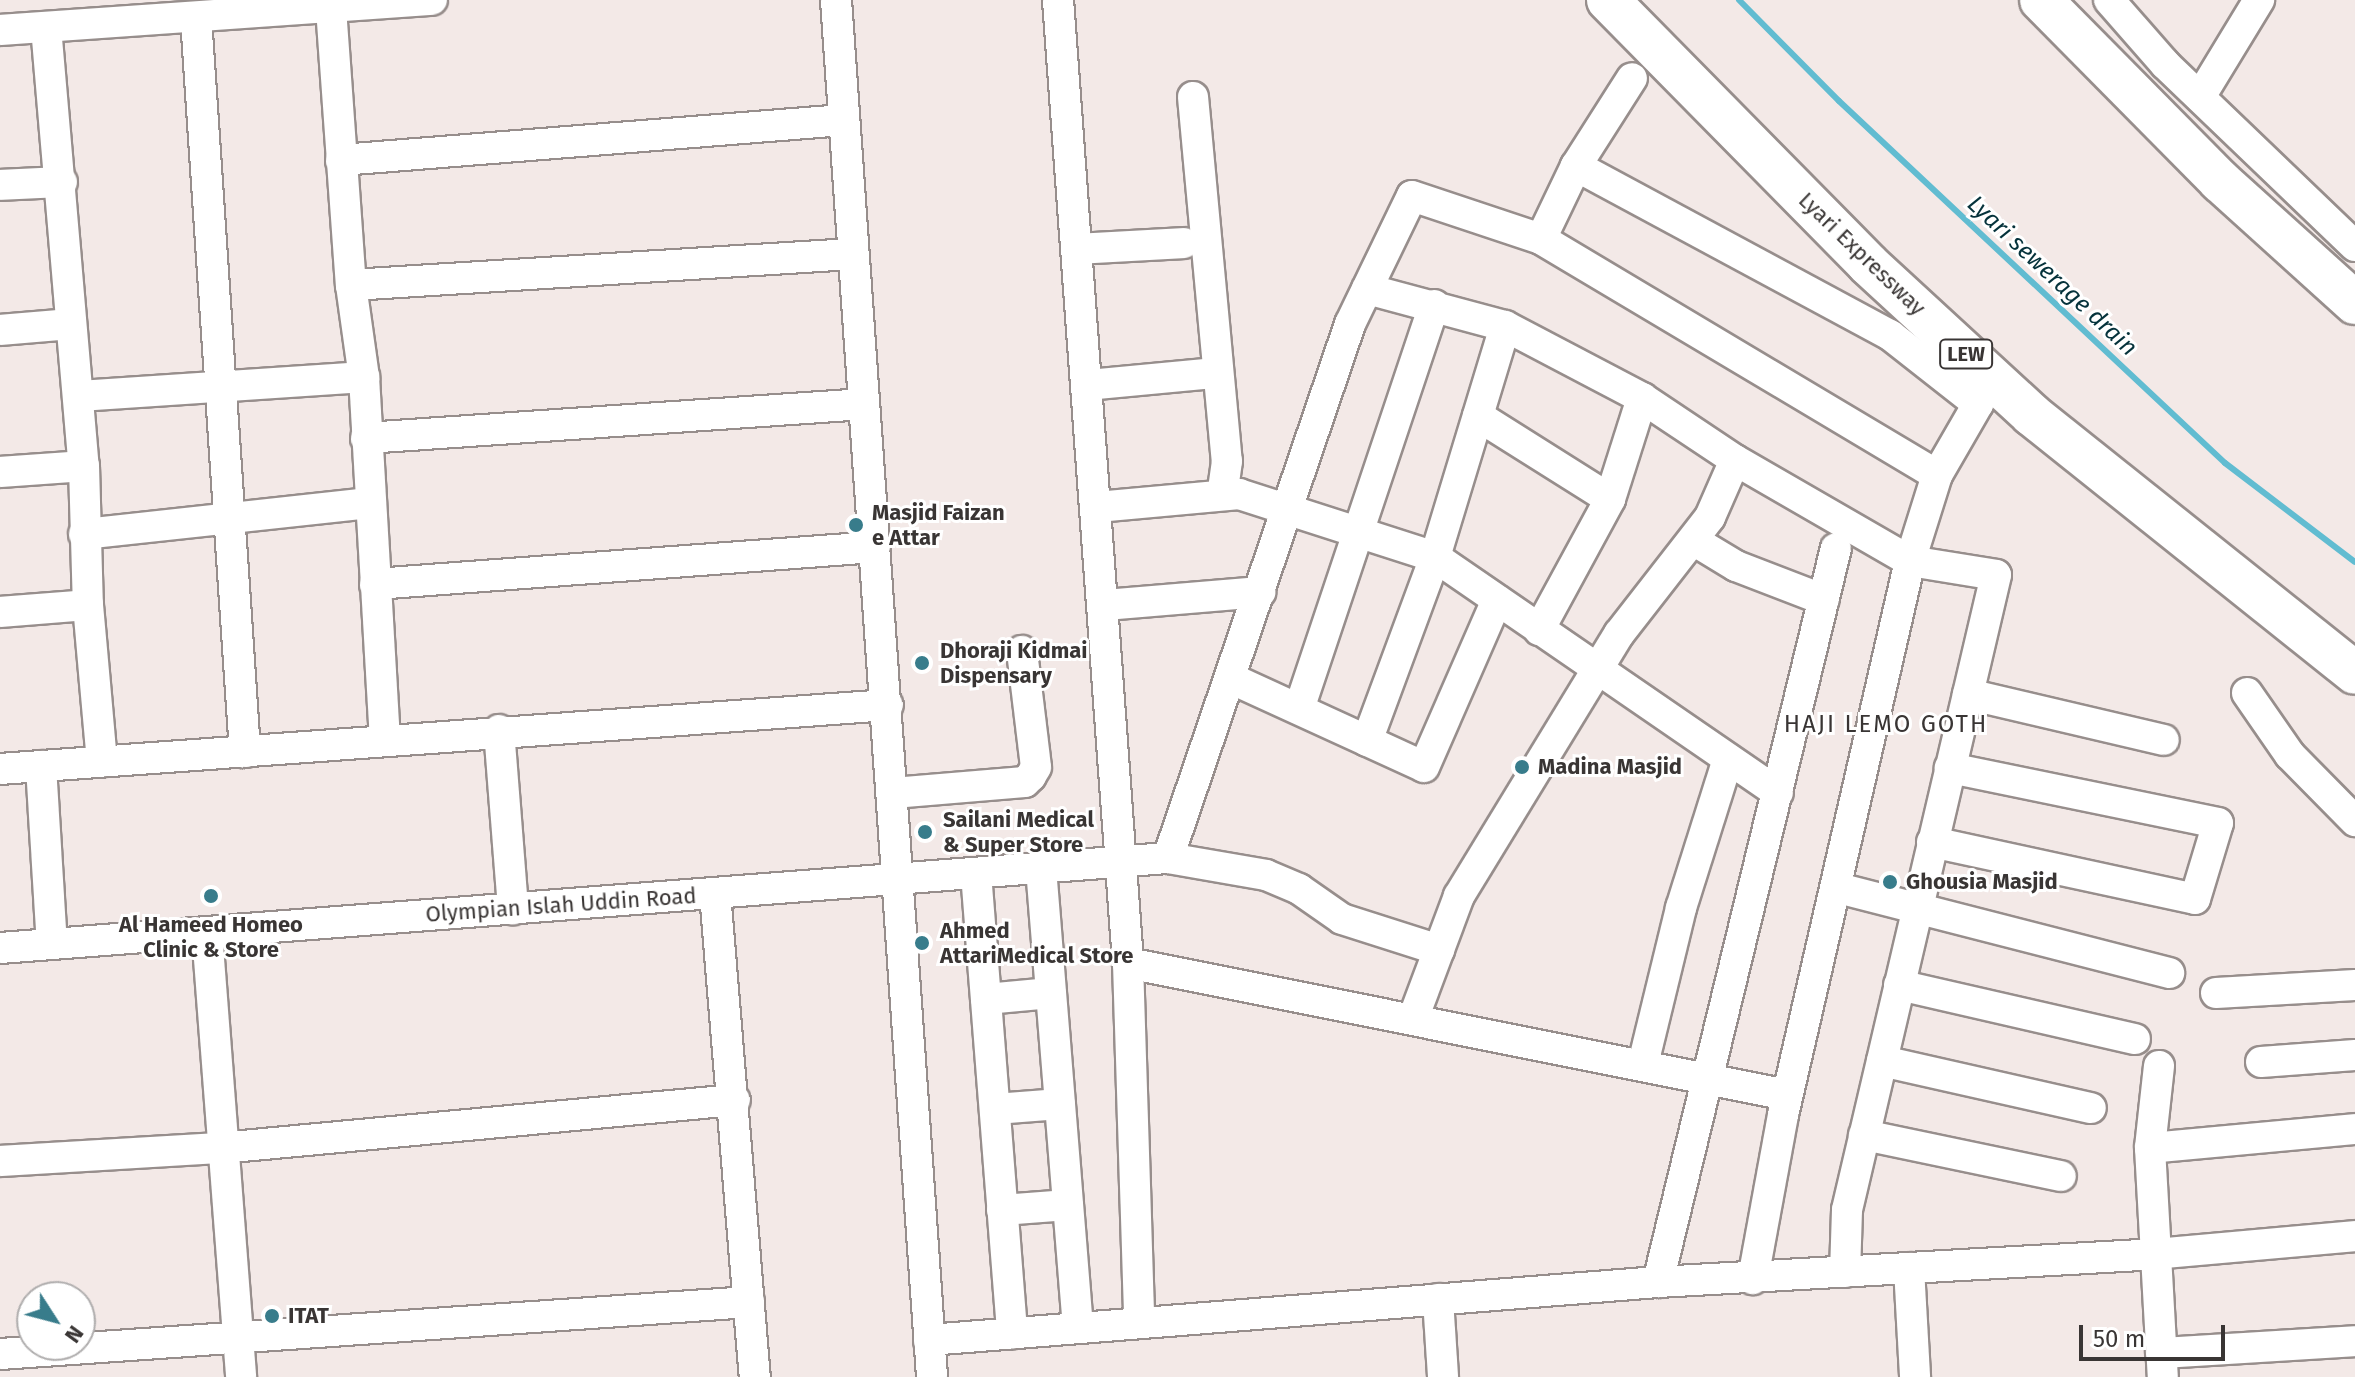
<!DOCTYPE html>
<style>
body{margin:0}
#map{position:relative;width:2355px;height:1377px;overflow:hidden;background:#f3e9e7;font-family:"Fira Sans",sans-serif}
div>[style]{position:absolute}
.stream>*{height:6px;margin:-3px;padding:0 3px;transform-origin:3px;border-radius:3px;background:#61bcd1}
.roads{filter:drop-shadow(2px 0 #978e8c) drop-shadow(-2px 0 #978e8c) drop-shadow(0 2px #978e8c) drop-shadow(0 -2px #978e8c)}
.minor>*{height:30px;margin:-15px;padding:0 15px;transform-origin:15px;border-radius:15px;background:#fff}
.highway>*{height:42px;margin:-21px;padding:0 21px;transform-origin:21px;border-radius:21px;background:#fff}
.dots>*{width:22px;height:22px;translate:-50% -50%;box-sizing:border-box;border:4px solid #fff;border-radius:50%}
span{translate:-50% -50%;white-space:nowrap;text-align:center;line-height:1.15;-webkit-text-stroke:6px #fff;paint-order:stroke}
.shield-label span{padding:2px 6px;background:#fff;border:2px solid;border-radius:6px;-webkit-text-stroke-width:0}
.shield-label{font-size:20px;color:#393534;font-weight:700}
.street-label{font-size:22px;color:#393534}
.poi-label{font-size:22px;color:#393534;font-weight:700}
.left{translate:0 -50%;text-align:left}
.water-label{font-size:24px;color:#05323b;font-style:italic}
.neighbourhood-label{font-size:24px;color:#393534;letter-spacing:2px}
.north{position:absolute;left:16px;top:1281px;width:80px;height:80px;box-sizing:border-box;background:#fff;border:2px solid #b0aeae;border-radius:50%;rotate:126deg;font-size:22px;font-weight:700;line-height:32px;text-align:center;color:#393534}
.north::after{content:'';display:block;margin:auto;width:28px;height:36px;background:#387c8b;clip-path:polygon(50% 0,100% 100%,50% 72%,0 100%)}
.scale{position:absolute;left:2079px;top:1325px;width:146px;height:36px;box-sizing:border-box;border:4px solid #393534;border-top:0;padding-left:10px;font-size:24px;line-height:28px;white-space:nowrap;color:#393534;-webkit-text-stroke:6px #fff;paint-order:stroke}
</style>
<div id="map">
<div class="stream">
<div style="left:1739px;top:0;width:142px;rotate:45.3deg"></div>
<div style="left:1839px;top:101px;width:529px;rotate:43.16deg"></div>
<div style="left:2225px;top:463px;width:163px;rotate:37.3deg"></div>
</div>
<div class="roads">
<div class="minor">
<div style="left:836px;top:0;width:1380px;rotate:86.01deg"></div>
<div style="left:1058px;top:0;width:966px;rotate:85.84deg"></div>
<div style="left:1128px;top:963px;width:360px;rotate:88.2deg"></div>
<div style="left:2109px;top:0;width:85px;rotate:48.8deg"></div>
<div style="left:2165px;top:64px;width:263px;rotate:43.8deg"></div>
<div style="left:331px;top:8px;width:278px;rotate:85.9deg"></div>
<div style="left:351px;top:285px;width:93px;rotate:82deg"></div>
<div style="left:364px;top:377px;width:362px;rotate:86.7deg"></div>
<div style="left:196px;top:18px;width:736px;rotate:86.18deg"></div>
<div style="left:46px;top:27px;width:441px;rotate:85.1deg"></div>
<div style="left:84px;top:466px;width:139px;rotate:88.4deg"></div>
<div style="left:88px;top:605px;width:157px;rotate:84.9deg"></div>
<div style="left:0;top:30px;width:433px;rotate:-4deg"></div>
<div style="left:1193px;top:97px;width:366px;rotate:84.7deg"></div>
<div style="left:1227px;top:461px;width:34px;rotate:98deg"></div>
<div style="left:2200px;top:97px;width:114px;rotate:-58.7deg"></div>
<div style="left:341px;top:160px;width:505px;rotate:-4.55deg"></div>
<div style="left:1576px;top:166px;width:104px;rotate:-57.5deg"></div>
<div style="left:0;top:185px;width:62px;rotate:-2.8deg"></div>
<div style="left:1541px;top:239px;width:81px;rotate:-64.4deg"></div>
<div style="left:1576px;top:166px;width:357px;rotate:28.3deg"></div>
<div style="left:1890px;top:335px;width:112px;rotate:38.1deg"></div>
<div style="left:1978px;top:404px;width:82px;rotate:120deg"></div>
<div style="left:1937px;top:475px;width:90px;rotate:107.4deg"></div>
<div style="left:1910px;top:561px;width:568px;rotate:102.91deg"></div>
<div style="left:1783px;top:1115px;width:167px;rotate:100.4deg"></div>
<div style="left:1077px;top:249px;width:107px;rotate:-3.2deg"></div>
<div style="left:351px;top:285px;width:502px;rotate:-3.54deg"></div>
<div style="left:1367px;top:289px;width:143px;rotate:15deg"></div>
<div style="left:1505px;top:326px;width:155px;rotate:27.7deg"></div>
<div style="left:1642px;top:398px;width:112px;rotate:33.7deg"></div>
<div style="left:1735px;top:460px;width:202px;rotate:30deg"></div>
<div style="left:1910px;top:561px;width:87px;rotate:9.2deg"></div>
<div style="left:1996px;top:575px;width:652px;rotate:103.21deg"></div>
<div style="left:1847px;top:1210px;width:62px;rotate:91.8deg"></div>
<div style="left:0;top:330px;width:71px;rotate:-4.8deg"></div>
<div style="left:1088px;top:385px;width:127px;rotate:-5.4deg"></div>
<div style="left:79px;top:396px;width:286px;rotate:-3.8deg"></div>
<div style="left:1478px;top:416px;width:156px;rotate:32.2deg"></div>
<div style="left:366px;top:438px;width:496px;rotate:-3.9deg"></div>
<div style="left:0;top:472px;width:84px;rotate:-4.1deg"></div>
<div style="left:1097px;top:507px;width:143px;rotate:-5.2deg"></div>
<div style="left:1239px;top:494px;width:206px;rotate:17.8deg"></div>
<div style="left:1435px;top:557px;width:416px;rotate:34.5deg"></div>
<div style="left:84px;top:534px;width:286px;rotate:-6.2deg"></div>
<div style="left:1693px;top:540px;width:50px;rotate:31.2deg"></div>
<div style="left:1736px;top:566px;width:94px;rotate:21.1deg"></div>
<div style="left:375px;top:584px;width:501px;rotate:-4.23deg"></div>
<div style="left:1105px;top:605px;width:156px;rotate:-4.8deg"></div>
<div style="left:0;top:612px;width:88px;rotate:-4.5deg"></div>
<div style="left:1539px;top:630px;width:149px;rotate:-61.5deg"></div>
<div style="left:1610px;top:499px;width:106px;rotate:-72.4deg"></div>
<div style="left:1230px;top:678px;width:213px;rotate:24.6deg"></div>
<div style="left:1424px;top:767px;width:182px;rotate:-66.4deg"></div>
<div style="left:2247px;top:693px;width:75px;rotate:55.3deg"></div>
<div style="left:2290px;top:755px;width:93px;rotate:45.4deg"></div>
<div style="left:1968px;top:694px;width:201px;rotate:13.2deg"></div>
<div style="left:1299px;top:709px;width:426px;rotate:-71.5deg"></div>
<div style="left:499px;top:730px;width:180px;rotate:85.5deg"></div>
<div style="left:1367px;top:741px;width:196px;rotate:-69.7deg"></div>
<div style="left:1435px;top:557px;width:241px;rotate:-73.1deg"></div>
<div style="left:41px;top:766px;width:178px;rotate:86.5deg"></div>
<div style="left:0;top:769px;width:890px;rotate:-4.12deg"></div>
<div style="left:893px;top:793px;width:132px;rotate:-4.8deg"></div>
<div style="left:1025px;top:782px;width:8px;rotate:-45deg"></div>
<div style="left:1031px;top:776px;width:10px;rotate:-61deg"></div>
<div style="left:1036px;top:767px;width:117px;rotate:-96.9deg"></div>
<div style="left:1932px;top:842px;width:269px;rotate:12.2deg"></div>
<div style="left:2195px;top:899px;width:79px;rotate:-73.2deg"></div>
<div style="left:2218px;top:823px;width:274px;rotate:-168.4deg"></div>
<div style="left:1168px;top:858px;width:99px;rotate:9.8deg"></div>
<div style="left:1266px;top:875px;width:36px;rotate:23deg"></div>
<div style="left:1299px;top:889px;width:52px;rotate:34.9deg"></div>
<div style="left:1342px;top:919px;width:102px;rotate:17.7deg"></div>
<div style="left:1041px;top:868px;width:461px;rotate:85.4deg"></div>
<div style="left:976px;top:873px;width:462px;rotate:85.5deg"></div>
<div style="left:1838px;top:888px;width:342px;rotate:14.4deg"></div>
<div style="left:715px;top:893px;width:486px;rotate:85.3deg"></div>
<div style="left:207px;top:933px;width:445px;rotate:85.6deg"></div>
<div style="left:0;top:948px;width:1171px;rotate:-4.41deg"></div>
<div style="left:1168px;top:858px;width:564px;rotate:-71.18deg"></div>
<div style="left:1350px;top:324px;width:142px;rotate:-64.2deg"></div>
<div style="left:1412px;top:196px;width:136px;rotate:18.4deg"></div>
<div style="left:1541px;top:239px;width:461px;rotate:30.8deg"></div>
<div style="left:1128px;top:963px;width:672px;rotate:11.33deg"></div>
<div style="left:1899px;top:985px;width:242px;rotate:12.9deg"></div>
<div style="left:2216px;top:993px;width:139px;rotate:-3.3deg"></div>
<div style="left:986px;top:999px;width:65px;rotate:-5.3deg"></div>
<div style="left:1413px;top:1019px;width:131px;rotate:-69.5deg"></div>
<div style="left:1459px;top:896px;width:307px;rotate:-58.6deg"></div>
<div style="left:1619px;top:634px;width:148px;rotate:-52.1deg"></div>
<div style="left:1710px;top:517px;width:62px;rotate:-66.3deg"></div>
<div style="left:1882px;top:1061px;width:214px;rotate:12.7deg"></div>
<div style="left:2261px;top:1062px;width:94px;rotate:-4.3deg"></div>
<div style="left:1643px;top:1064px;width:161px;rotate:-76.3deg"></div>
<div style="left:1681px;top:908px;width:156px;rotate:-72.5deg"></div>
<div style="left:2159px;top:1066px;width:82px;rotate:96.3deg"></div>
<div style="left:2150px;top:1148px;width:229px;rotate:86.8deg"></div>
<div style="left:995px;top:1109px;width:65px;rotate:-4.4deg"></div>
<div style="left:1864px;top:1135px;width:201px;rotate:11.8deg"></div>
<div style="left:2150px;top:1148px;width:206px;rotate:-5.3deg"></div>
<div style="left:0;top:1161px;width:221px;rotate:-3.4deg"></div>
<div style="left:221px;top:1148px;width:516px;rotate:-5.34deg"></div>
<div style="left:1002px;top:1210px;width:66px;rotate:-4.3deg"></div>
<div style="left:1909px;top:1268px;width:109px;rotate:86.8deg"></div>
<div style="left:1658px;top:1282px;width:755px;rotate:-76.37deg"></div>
<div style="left:1438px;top:1299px;width:78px;rotate:86.3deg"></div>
<div style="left:929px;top:1340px;width:731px;rotate:-4.55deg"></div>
<div style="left:1658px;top:1282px;width:497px;rotate:-3.2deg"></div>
<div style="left:2154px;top:1254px;width:202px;rotate:-5.1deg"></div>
<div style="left:2161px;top:1353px;width:194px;rotate:-3.5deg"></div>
<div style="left:0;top:1354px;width:751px;rotate:-3.97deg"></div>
</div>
<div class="highway">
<div style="left:1608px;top:0;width:371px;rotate:45.4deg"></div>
<div style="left:1868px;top:264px;width:223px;rotate:42.6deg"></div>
<div style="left:2032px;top:415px;width:413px;rotate:38.6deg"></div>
<div style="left:2041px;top:0;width:255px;rotate:45.3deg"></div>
<div style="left:2220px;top:181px;width:182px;rotate:42.1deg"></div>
</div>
</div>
<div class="dots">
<div style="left:856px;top:525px;background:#387c8b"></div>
<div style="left:922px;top:663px;background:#387c8b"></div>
<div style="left:1522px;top:767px;background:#387c8b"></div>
<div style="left:925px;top:832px;background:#387c8b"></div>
<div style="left:1890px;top:882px;background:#387c8b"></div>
<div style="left:211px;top:896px;background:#387c8b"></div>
<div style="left:922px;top:943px;background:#387c8b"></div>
<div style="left:272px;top:1316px;background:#387c8b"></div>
</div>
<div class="shield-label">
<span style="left:1966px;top:354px">LEW</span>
</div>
<div class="street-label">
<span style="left:1862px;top:254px;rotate:44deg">Lyari Expressway</span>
<span style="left:561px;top:905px;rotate:-4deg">Olympian Islah Uddin Road</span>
</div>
<div class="poi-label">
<span class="left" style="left:872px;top:525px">Masjid Faizan<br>e Attar</span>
<span class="left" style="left:940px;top:663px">Dhoraji Kidmai<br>Dispensary</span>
<span class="left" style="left:1538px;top:767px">Madina Masjid</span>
<span class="left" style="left:943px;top:832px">Sailani Medical<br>&amp; Super Store</span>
<span class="left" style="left:1906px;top:882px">Ghousia Masjid</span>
<span style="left:211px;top:937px">Al Hameed Homeo<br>Clinic &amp; Store</span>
<span class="left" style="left:940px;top:943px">Ahmed<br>AttariMedical Store</span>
<span class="left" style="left:288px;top:1316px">ITAT</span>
</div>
<div class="water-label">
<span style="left:2052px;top:276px;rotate:43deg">Lyari sewerage drain</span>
</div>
<div class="neighbourhood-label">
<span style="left:1886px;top:725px">HAJI LEMO GOTH</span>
</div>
<div class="north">N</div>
<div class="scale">50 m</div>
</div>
